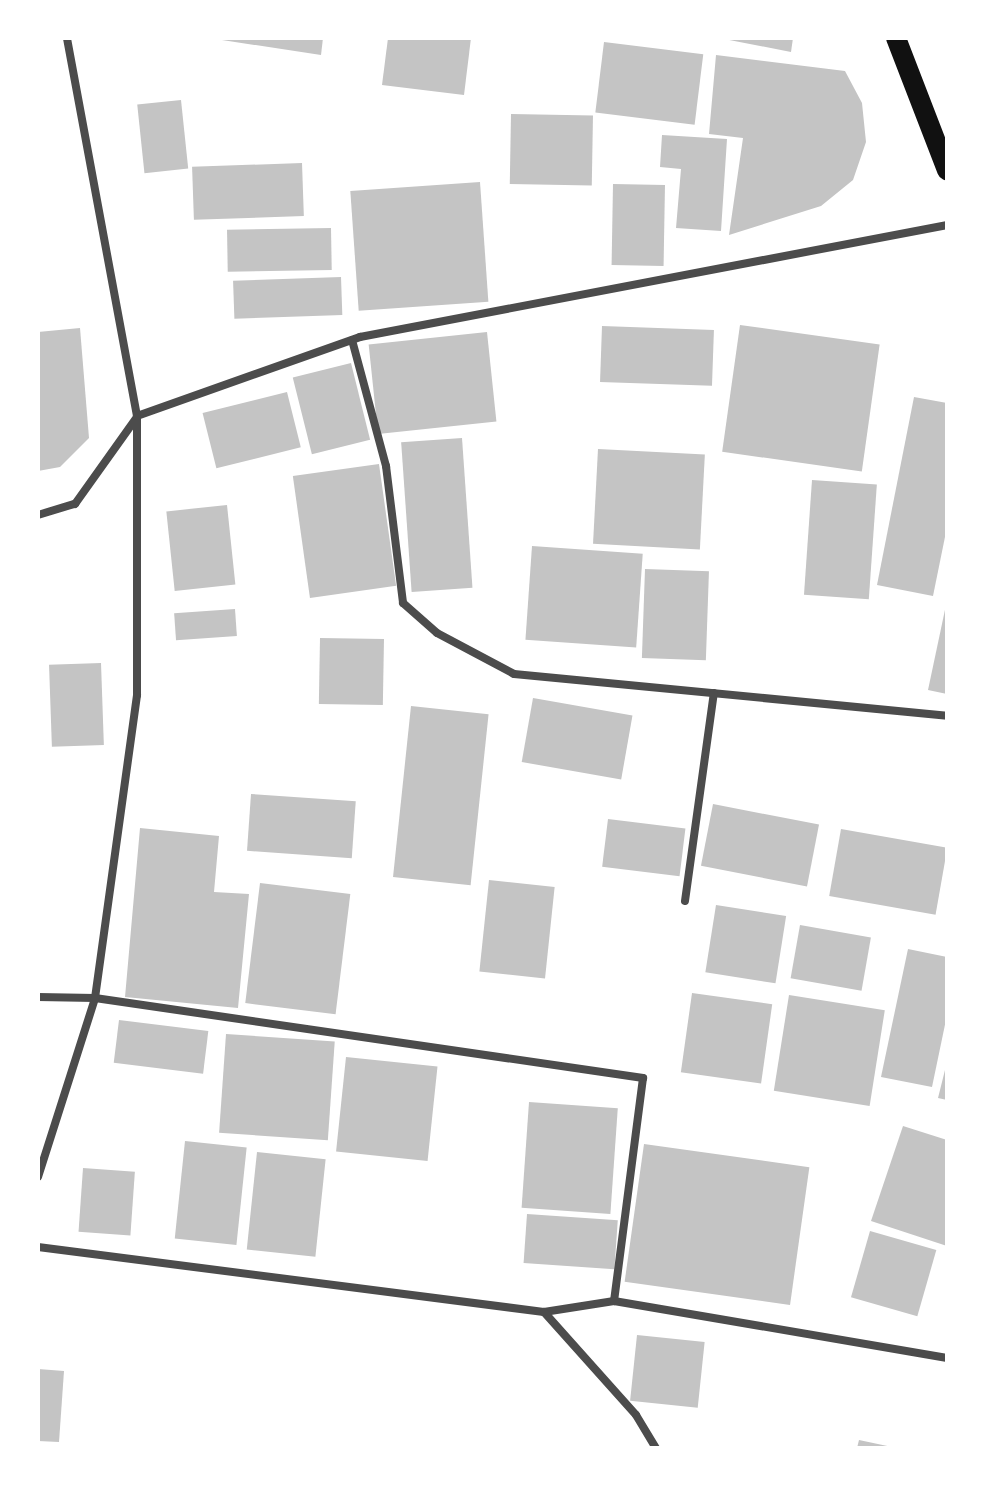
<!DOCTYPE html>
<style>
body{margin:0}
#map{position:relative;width:985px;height:1486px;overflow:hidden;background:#fff;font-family:"Asap Condensed",sans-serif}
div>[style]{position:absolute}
.building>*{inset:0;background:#c4c4c4;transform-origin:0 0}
.minor>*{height:8px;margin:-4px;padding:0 4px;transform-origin:4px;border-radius:4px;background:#4c4c4c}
.primary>*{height:20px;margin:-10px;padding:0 10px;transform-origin:10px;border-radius:10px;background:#111}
span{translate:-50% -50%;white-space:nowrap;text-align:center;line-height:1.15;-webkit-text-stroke:6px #fff;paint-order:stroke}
.frame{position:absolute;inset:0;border:40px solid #fff;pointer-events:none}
</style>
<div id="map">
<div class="building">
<div style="clip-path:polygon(209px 38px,323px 38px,321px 55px)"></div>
<div style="clip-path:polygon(388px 38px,471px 38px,464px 95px,382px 85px)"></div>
<div style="clip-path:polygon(719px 38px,793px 38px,791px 52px)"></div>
<div style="left:604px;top:42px;width:100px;height:71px;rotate:7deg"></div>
<div style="clip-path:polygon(716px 55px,845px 71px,862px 103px,866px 142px,853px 180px,821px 206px,729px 235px,743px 138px,709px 134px)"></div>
<div style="left:181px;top:100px;width:69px;height:44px;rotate:84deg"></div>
<div style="left:511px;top:114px;width:82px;height:70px;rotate:1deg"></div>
<div style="clip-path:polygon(662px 135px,727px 139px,721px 231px,676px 228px,681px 169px,660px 167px)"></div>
<div style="left:302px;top:163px;width:53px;height:110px;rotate:88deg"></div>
<div style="left:480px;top:182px;width:120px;height:130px;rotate:86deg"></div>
<div style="left:613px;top:184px;width:52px;height:81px;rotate:1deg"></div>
<div style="left:331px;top:228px;width:42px;height:104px;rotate:89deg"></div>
<div style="left:341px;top:277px;width:38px;height:108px;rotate:88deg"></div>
<div style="left:740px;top:325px;width:141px;height:128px;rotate:8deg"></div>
<div style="left:602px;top:326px;width:112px;height:56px;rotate:2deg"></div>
<div style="clip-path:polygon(80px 328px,89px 438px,60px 467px,38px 471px,38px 332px)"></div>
<div style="left:487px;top:332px;width:90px;height:119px;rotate:84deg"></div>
<div style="left:351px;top:363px;width:79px;height:60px;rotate:76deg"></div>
<div style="left:287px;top:392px;width:57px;height:87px;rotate:76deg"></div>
<div style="clip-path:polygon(914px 397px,947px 403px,947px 527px,933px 596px,877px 585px)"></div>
<div style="left:462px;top:438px;width:150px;height:61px;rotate:86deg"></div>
<div style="left:598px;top:449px;width:107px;height:95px;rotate:3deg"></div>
<div style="left:379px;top:464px;width:123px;height:87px;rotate:82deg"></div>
<div style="left:812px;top:480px;width:65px;height:115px;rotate:4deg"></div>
<div style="left:227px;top:505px;width:80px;height:61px;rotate:84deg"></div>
<div style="left:532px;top:546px;width:111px;height:94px;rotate:4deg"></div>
<div style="left:645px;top:569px;width:64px;height:89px;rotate:2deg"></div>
<div style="clip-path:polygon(946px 605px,947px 605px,947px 694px,928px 690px)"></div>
<div style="left:235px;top:609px;width:27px;height:61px;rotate:86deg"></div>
<div style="left:320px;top:638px;width:64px;height:66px;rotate:1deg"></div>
<div style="left:101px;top:663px;width:82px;height:52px;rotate:88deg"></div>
<div style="left:533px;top:698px;width:101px;height:65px;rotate:10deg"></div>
<div style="left:411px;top:706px;width:78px;height:172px;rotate:6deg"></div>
<div style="left:251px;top:794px;width:105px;height:57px;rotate:4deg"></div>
<div style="left:713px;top:804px;width:108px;height:63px;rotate:11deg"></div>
<div style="left:608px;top:819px;width:78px;height:48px;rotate:7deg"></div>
<div style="clip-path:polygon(140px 828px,219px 836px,214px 892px,249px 894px,238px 1008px,125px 997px)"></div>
<div style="left:841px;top:829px;width:108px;height:68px;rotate:10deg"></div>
<div style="left:489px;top:880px;width:66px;height:92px;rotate:6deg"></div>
<div style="left:260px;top:883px;width:91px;height:121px;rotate:7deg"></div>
<div style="left:716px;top:905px;width:71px;height:68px;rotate:9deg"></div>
<div style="left:800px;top:925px;width:72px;height:54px;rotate:10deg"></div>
<div style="clip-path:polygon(908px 949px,947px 957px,947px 1015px,932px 1087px,881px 1077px)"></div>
<div style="left:692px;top:993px;width:81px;height:80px;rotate:8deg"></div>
<div style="left:789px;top:995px;width:97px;height:97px;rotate:9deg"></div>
<div style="left:119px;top:1020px;width:90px;height:43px;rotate:7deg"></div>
<div style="left:226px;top:1034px;width:109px;height:99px;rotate:4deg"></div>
<div style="left:346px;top:1057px;width:92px;height:95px;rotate:6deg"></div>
<div style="clip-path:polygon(946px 1066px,947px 1066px,947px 1100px,938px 1098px)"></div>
<div style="left:529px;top:1102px;width:89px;height:106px;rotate:4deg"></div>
<div style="clip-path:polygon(903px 1126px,947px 1140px,947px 1246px,871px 1221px)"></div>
<div style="left:185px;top:1141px;width:62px;height:98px;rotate:6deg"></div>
<div style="left:644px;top:1144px;width:167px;height:139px;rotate:8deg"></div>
<div style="left:257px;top:1152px;width:69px;height:98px;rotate:6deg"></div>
<div style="left:83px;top:1168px;width:52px;height:64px;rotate:4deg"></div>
<div style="left:527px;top:1214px;width:91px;height:49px;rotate:4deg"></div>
<div style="left:870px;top:1231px;width:69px;height:69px;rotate:16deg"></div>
<div style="left:637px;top:1335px;width:68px;height:66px;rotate:6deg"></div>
<div style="clip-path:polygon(38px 1369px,64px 1371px,59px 1442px,38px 1441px)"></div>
<div style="clip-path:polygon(859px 1440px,892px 1447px,892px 1448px,857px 1448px)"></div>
</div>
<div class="minor">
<div style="left:352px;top:340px;width:131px;rotate:74.9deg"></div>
<div style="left:386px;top:466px;width:138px;rotate:82.9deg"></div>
<div style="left:403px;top:603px;width:45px;rotate:41.4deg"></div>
<div style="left:437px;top:633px;width:87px;rotate:28deg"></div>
<div style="left:514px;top:674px;width:435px;rotate:5.5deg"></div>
<div style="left:137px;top:416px;width:237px;rotate:-19.5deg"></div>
<div style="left:360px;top:337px;width:598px;rotate:-10.8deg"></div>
<div style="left:38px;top:515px;width:39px;rotate:-17deg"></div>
<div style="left:75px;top:504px;width:107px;rotate:-54.5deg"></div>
<div style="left:685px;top:901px;width:210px;rotate:-82.1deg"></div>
<div style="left:38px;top:997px;width:57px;rotate:1deg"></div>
<div style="left:95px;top:998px;width:554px;rotate:8.31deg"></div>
<div style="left:643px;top:1078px;width:225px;rotate:97.4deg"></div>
<div style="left:38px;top:1177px;width:188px;rotate:-72.3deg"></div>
<div style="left:95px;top:998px;width:306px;rotate:-82.1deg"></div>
<div style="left:137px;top:695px;width:279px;rotate:-90deg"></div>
<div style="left:137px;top:416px;width:384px;rotate:-100.5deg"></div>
<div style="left:38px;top:1247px;width:510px;rotate:7.32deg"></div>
<div style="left:544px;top:1312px;width:71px;rotate:-8.9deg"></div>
<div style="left:614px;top:1301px;width:338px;rotate:9.7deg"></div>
<div style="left:544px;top:1312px;width:138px;rotate:48.2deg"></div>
<div style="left:636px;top:1415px;width:39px;rotate:59deg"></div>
</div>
<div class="primary">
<div style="left:896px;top:38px;width:142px;rotate:68.9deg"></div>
</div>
<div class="frame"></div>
</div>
